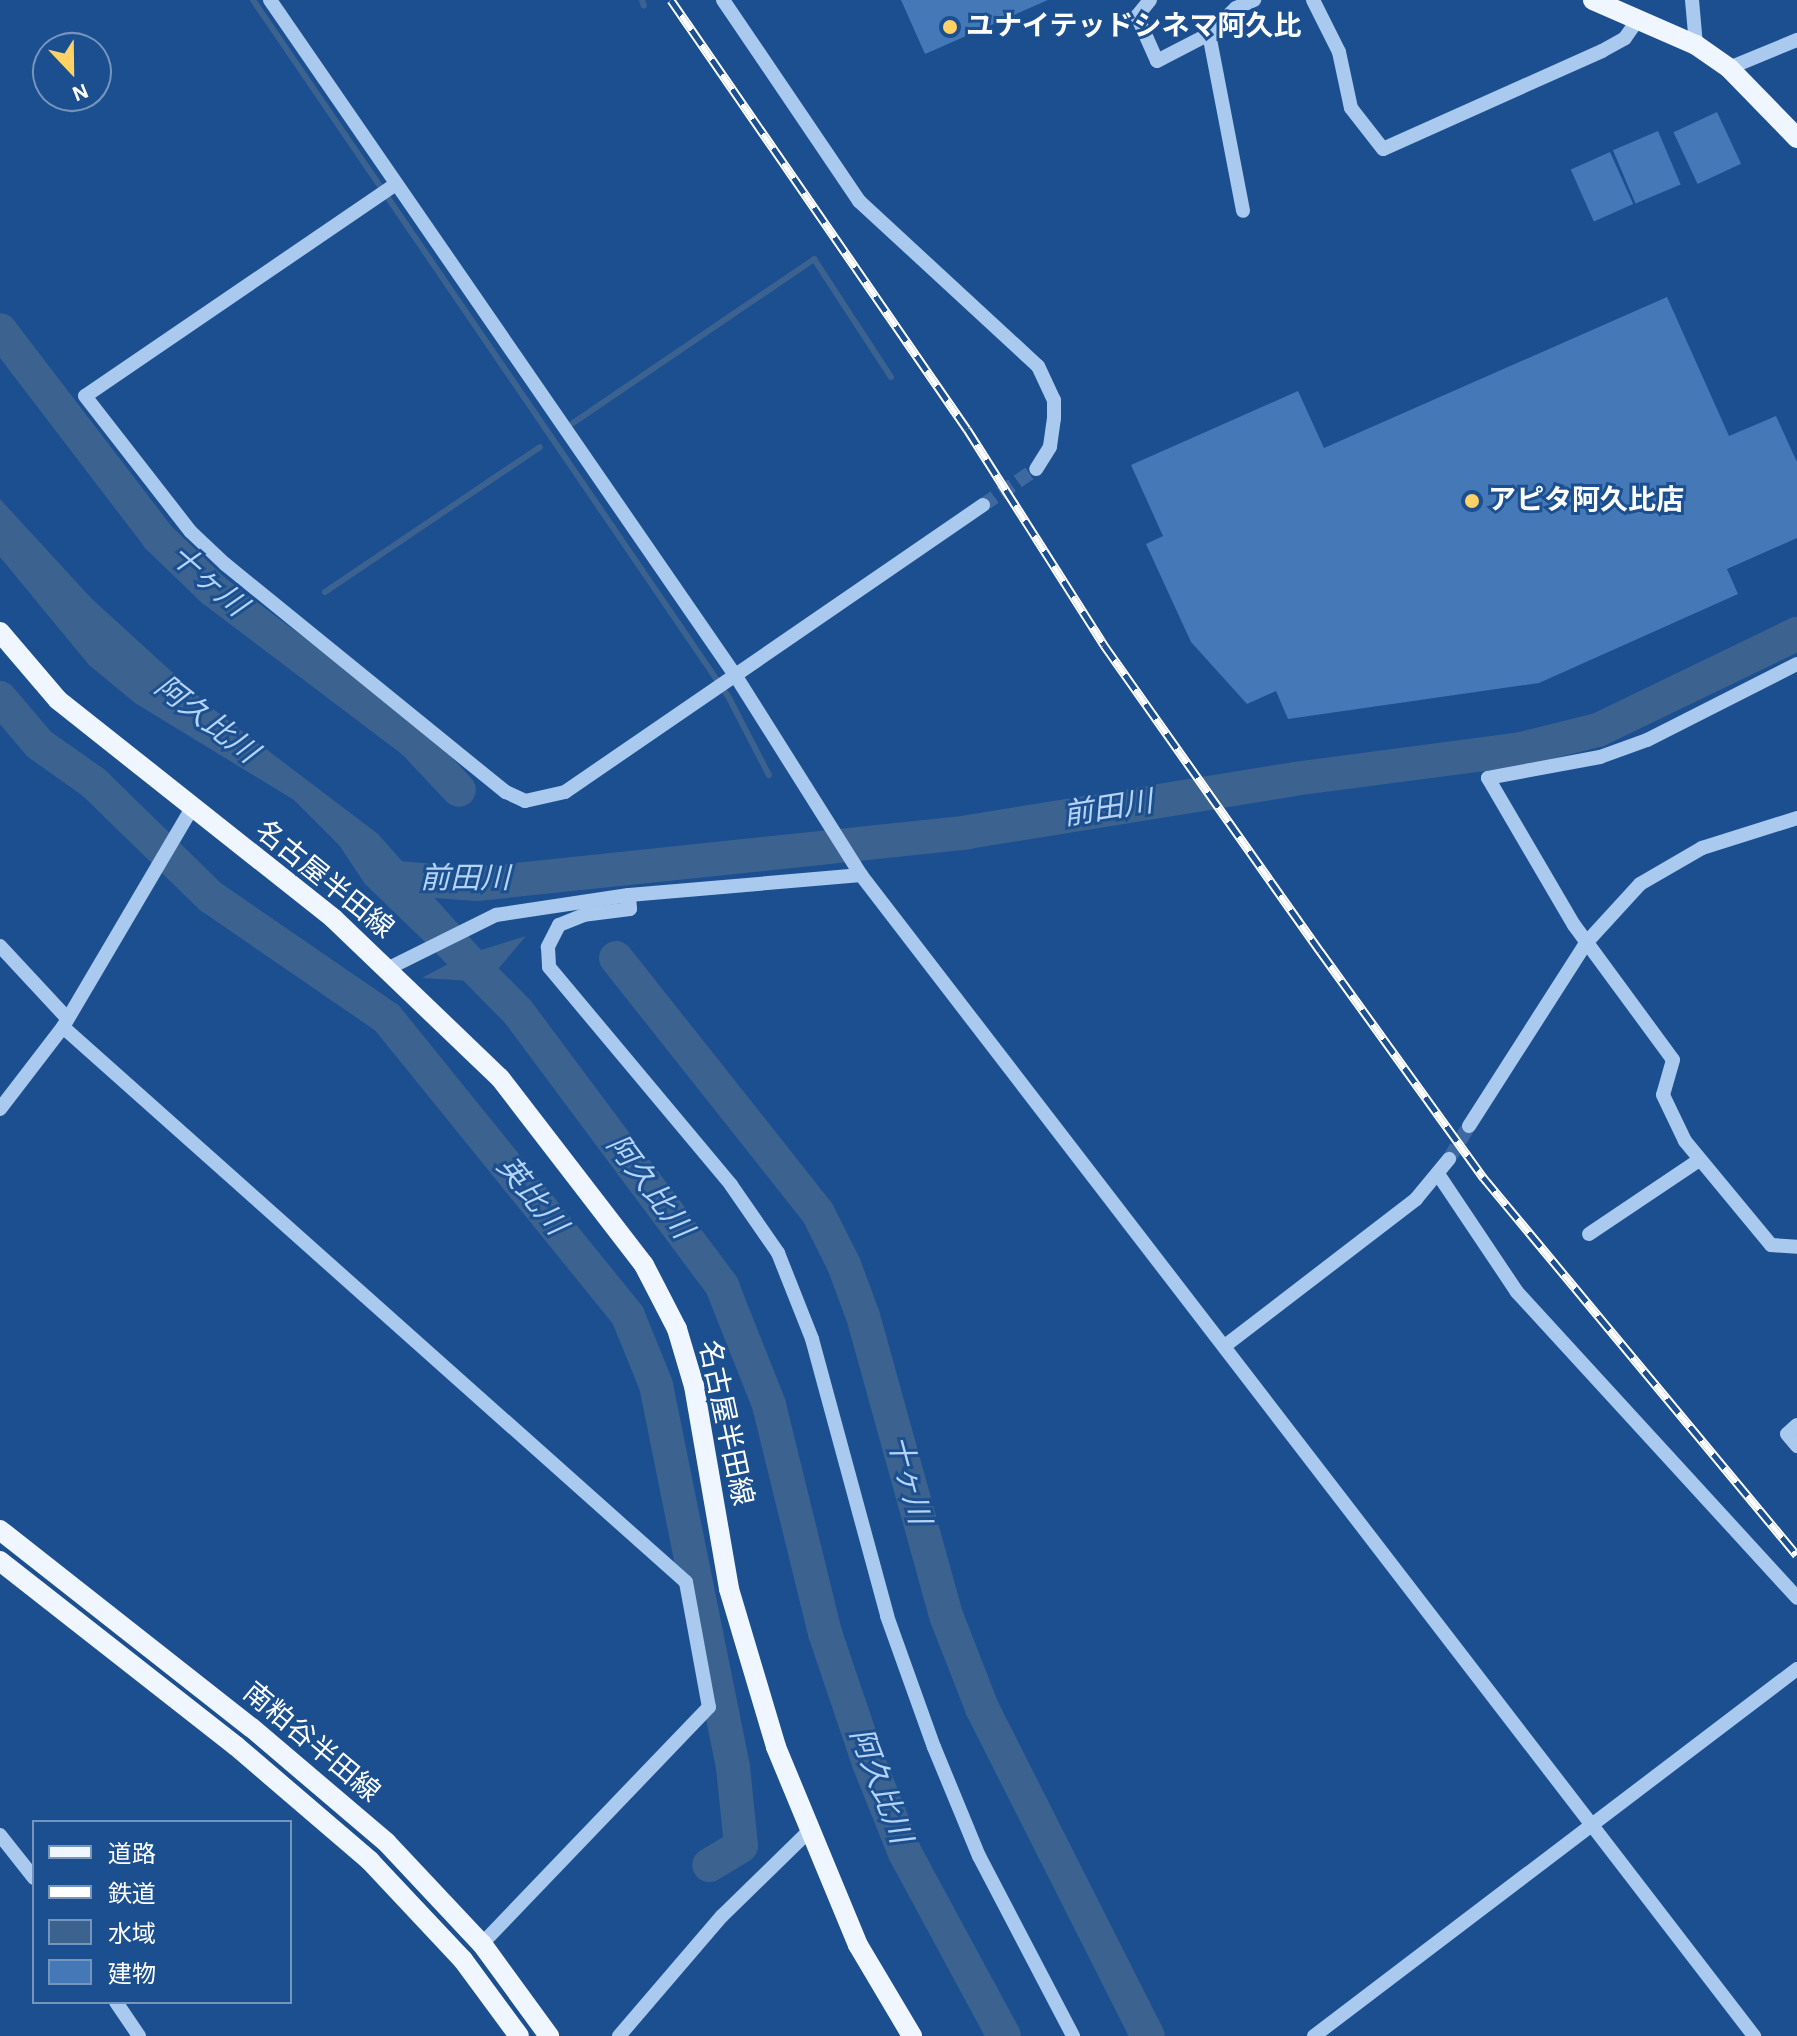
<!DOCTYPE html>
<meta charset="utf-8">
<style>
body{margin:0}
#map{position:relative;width:1797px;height:2036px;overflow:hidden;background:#1b4f8f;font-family:"Alegreya Sans","Noto Sans JP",sans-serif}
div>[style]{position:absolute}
.water>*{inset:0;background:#3c6290}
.stream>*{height:6px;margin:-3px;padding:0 3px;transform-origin:3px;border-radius:3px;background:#3c6290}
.river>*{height:34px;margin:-17px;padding:0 17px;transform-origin:17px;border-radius:17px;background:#3c6290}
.building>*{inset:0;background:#4478b7;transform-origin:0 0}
.minor-tunnel>*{height:14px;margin-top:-7px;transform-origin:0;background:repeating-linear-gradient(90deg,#3d69a0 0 14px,transparent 0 21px)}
.minor>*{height:14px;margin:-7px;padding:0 7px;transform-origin:7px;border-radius:7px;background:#a9c9ee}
.major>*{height:20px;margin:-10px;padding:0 10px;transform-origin:10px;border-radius:10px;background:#f0f6ff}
.rail>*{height:9px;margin-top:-4.5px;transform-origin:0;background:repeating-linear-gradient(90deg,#1b4f8f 0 18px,#fff 0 36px);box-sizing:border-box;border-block:2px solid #fff}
.dots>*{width:22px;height:22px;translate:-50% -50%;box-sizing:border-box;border:4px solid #1b4f8f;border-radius:50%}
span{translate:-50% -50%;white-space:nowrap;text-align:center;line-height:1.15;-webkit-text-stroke:6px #1b4f8f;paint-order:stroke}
.poi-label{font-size:28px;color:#fff;font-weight:700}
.left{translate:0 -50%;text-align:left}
.street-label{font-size:28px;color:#fff}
.water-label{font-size:30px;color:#b5d3f5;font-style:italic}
.legend{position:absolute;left:32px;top:1820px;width:260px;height:184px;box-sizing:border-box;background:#1b4f8f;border:2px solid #7695bc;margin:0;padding:10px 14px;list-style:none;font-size:24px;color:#fff}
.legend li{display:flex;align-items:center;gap:16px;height:40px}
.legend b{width:40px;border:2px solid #7695bc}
.north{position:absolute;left:32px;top:32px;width:80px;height:80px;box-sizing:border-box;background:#1b4f8f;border:2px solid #7695bc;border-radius:50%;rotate:158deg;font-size:22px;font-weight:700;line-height:32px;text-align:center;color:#fff}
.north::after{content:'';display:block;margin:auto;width:28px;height:36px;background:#ffd166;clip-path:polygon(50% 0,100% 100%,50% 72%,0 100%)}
</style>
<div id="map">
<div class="water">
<div style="clip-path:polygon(0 499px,91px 598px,208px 705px,378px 834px,481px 950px,526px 936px,499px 968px,472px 981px,422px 978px,448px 964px,365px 884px,339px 845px,294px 800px,135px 703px,89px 665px,0 557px)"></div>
</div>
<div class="stream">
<div style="left:253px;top:0;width:843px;rotate:55.69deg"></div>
<div style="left:728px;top:696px;width:89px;rotate:62.6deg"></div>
<div style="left:642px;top:0;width:6px;rotate:72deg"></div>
<div style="left:573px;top:423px;width:292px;rotate:-34.2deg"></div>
<div style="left:814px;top:259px;width:141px;rotate:56.9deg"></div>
<div style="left:325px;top:592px;width:259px;rotate:-34deg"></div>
</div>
<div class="river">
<div style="left:0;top:330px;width:260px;rotate:52.6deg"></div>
<div style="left:158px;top:537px;width:76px;rotate:43.9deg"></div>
<div style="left:213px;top:590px;width:251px;rotate:37.1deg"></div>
<div style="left:413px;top:741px;width:67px;rotate:46.8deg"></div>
<div style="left:0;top:698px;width:60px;rotate:49.7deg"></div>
<div style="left:39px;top:744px;width:67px;rotate:35.3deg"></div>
<div style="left:94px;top:783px;width:163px;rotate:44.3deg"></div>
<div style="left:211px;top:897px;width:214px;rotate:34.5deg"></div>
<div style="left:387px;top:1018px;width:383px;rotate:51deg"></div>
<div style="left:628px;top:1316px;width:74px;rotate:67.9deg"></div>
<div style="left:656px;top:1385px;width:390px;rotate:78.6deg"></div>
<div style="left:733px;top:1767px;width:79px;rotate:84.2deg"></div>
<div style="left:741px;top:1846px;width:37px;rotate:149deg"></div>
<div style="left:396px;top:878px;width:81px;rotate:4.2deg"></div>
<div style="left:477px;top:884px;width:494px;rotate:-6deg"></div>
<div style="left:968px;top:832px;width:330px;rotate:-9.2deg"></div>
<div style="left:1294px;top:779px;width:229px;rotate:-7.5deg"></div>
<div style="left:1521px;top:749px;width:79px;rotate:-13.9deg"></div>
<div style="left:1598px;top:730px;width:221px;rotate:-25.8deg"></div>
<div style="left:450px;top:943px;width:97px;rotate:45.4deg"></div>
<div style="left:518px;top:1012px;width:342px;rotate:53.3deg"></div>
<div style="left:722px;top:1286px;width:128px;rotate:68.4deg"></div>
<div style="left:769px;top:1405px;width:235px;rotate:76.2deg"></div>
<div style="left:825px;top:1633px;width:137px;rotate:71.3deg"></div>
<div style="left:869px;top:1763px;width:97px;rotate:68.2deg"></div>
<div style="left:905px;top:1853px;width:208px;rotate:61.6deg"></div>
<div style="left:616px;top:958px;width:325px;rotate:51.6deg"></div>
<div style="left:818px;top:1213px;width:58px;rotate:63.4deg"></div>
<div style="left:844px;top:1265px;width:54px;rotate:69.6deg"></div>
<div style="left:863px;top:1316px;width:313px;rotate:74.5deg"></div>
<div style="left:947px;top:1618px;width:97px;rotate:68.7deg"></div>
<div style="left:982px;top:1708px;width:368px;rotate:63.2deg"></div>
</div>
<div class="building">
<div style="clip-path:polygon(901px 0,1048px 0,925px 54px)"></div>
<div style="left:1717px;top:112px;width:57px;height:48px;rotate:65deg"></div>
<div style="left:1658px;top:131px;width:58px;height:49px;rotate:67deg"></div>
<div style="left:1610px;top:152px;width:57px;height:43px;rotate:66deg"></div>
<div style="clip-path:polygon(1667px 297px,1729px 436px,1776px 416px,1797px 462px,1797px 538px,1727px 569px,1738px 594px,1539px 683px,1288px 719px,1276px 691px,1247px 704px,1191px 642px,1146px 544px,1163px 536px,1131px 465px,1298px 391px,1324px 448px)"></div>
</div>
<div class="minor-tunnel">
<div style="left:983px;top:505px;width:64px;rotate:-34.2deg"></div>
<div style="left:1449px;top:1159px;width:39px;rotate:-59deg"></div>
</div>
<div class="minor">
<div style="left:270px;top:0;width:823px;rotate:55.44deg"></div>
<div style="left:737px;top:678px;width:233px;rotate:57.8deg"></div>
<div style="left:861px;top:875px;width:1465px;rotate:52.43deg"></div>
<div style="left:723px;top:0;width:243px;rotate:55.9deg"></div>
<div style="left:859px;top:201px;width:243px;rotate:42.7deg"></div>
<div style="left:1038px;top:366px;width:38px;rotate:65deg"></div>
<div style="left:1054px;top:400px;width:18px;rotate:90deg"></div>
<div style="left:1054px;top:418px;width:29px;rotate:98deg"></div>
<div style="left:1050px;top:447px;width:26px;rotate:122deg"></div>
<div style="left:1150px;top:0;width:21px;rotate:129deg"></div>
<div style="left:1137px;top:16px;width:49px;rotate:66deg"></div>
<div style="left:1157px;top:61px;width:59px;rotate:-27.4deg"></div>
<div style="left:1209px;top:34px;width:37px;rotate:-44deg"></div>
<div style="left:1236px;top:8px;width:20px;rotate:-24deg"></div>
<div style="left:1313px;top:0;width:58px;rotate:63.4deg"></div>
<div style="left:1339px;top:52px;width:57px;rotate:77.9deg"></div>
<div style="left:1351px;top:108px;width:52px;rotate:52deg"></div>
<div style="left:1383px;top:149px;width:240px;rotate:-24.1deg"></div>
<div style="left:1602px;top:51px;width:26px;rotate:-29deg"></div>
<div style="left:1625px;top:38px;width:24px;rotate:-55deg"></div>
<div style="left:1692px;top:0;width:45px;rotate:84.9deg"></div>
<div style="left:1209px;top:34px;width:180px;rotate:79.1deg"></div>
<div style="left:1729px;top:68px;width:74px;rotate:-22.4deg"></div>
<div style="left:396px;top:184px;width:376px;rotate:145.7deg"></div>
<div style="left:85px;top:396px;width:172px;rotate:52.1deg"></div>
<div style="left:191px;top:532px;width:47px;rotate:43.3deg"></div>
<div style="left:225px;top:564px;width:362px;rotate:39.1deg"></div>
<div style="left:506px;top:792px;width:21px;rotate:25deg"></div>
<div style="left:525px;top:801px;width:41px;rotate:-12.7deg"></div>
<div style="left:565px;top:792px;width:507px;rotate:-34.47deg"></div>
<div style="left:1797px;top:664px;width:168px;rotate:153.1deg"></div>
<div style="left:1647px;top:740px;width:50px;rotate:160.1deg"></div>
<div style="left:1600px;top:757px;width:114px;rotate:169.4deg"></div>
<div style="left:1488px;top:778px;width:170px;rotate:59.7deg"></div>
<div style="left:1574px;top:925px;width:167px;rotate:53.7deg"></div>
<div style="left:1673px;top:1060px;width:36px;rotate:106deg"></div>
<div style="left:1663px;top:1095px;width:51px;rotate:64.4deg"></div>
<div style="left:1685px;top:1141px;width:135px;rotate:50.4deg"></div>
<div style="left:1771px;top:1245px;width:26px;rotate:4deg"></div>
<div style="left:629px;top:895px;width:14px;rotate:86deg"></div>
<div style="left:630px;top:909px;width:46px;rotate:172.6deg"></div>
<div style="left:584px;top:915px;width:27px;rotate:158deg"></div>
<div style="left:559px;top:925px;width:25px;rotate:117deg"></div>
<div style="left:548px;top:947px;width:20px;rotate:87deg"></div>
<div style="left:549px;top:967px;width:284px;rotate:50.1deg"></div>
<div style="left:731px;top:1185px;width:83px;rotate:55.3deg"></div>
<div style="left:778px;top:1253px;width:92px;rotate:68.4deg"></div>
<div style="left:812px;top:1339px;width:287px;rotate:74.8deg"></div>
<div style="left:887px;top:1616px;width:139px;rotate:70.3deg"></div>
<div style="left:934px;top:1747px;width:118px;rotate:67.6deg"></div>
<div style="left:979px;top:1856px;width:203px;rotate:62.4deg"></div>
<div style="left:0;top:946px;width:98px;rotate:47.1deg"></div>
<div style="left:387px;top:969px;width:122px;rotate:-26.4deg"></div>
<div style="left:496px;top:915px;width:134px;rotate:-8.6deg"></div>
<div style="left:629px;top:895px;width:233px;rotate:-4.9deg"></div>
<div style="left:63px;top:1027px;width:834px;rotate:41.7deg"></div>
<div style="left:686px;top:1582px;width:127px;rotate:79.6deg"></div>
<div style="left:709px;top:1707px;width:328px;rotate:133.8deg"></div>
<div style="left:0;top:1109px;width:103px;rotate:-52.5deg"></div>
<div style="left:63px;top:1027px;width:252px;rotate:-59.5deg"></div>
<div style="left:1469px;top:1126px;width:217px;rotate:-57.4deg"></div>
<div style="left:1586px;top:943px;width:80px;rotate:-47.5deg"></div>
<div style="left:1640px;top:884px;width:72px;rotate:-30.1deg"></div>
<div style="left:1702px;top:848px;width:100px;rotate:-17.5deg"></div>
<div style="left:1438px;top:1174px;width:142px;rotate:56.2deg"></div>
<div style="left:1517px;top:1292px;width:415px;rotate:47.5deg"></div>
<div style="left:1589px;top:1234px;width:133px;rotate:-33.9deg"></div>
<div style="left:1226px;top:1345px;width:240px;rotate:-37.5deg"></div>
<div style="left:1416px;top:1199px;width:52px;rotate:-50.5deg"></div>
<div style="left:1797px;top:1425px;width:13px;rotate:138deg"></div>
<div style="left:1787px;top:1434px;width:16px;rotate:50deg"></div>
<div style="left:0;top:1835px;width:55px;rotate:51.7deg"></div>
<div style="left:116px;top:2002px;width:41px;rotate:55.9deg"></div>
<div style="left:619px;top:2036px;width:158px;rotate:-49.4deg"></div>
<div style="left:722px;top:1916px;width:122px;rotate:-44.3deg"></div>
<div style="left:1314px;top:2036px;width:607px;rotate:-37.23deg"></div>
</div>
<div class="major">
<div style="left:1593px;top:0;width:112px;rotate:23.6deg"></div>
<div style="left:1696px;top:45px;width:40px;rotate:34.9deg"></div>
<div style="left:1729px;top:68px;width:98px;rotate:45.8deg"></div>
<div style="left:0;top:632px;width:89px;rotate:49.5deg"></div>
<div style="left:58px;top:700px;width:351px;rotate:38.4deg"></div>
<div style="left:333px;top:918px;width:231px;rotate:43.8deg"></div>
<div style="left:500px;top:1078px;width:236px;rotate:52.4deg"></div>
<div style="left:644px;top:1265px;width:72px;rotate:62.7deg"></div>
<div style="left:677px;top:1329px;width:59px;rotate:73.4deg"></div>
<div style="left:694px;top:1386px;width:206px;rotate:80.2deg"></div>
<div style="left:729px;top:1589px;width:165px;rotate:73.4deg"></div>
<div style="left:776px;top:1747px;width:214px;rotate:67.5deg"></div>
<div style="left:858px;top:1945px;width:106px;rotate:59.3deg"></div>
<div style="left:0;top:1530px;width:320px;rotate:38.2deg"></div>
<div style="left:252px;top:1728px;width:177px;rotate:40.4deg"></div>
<div style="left:387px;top:1843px;width:139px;rotate:46.8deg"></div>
<div style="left:482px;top:1944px;width:114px;rotate:53.9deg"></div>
<div style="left:0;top:1561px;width:300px;rotate:38.1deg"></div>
<div style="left:236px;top:1746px;width:177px;rotate:40.6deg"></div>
<div style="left:370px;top:1861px;width:136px;rotate:46.8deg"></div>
<div style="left:463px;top:1960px;width:94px;rotate:53.6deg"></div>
</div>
<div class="rail">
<div style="left:671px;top:0;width:521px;rotate:55.4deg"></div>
<div style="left:967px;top:429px;width:256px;rotate:57.6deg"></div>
<div style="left:1104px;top:645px;width:375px;rotate:54.8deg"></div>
<div style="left:1320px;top:951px;width:279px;rotate:54.2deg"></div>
<div style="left:1483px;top:1177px;width:491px;rotate:50.3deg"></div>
</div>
<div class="dots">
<div style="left:950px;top:27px;background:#ffd166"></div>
<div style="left:1472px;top:501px;background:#ffd166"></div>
</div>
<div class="poi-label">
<span class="left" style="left:966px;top:27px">ユナイテッドシネマ阿久比</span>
<span class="left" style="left:1488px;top:501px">アピタ阿久比店</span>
</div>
<div class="street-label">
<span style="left:324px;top:880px;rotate:39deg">名古屋半田線</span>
<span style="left:725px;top:1423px;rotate:78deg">名古屋半田線</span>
<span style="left:311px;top:1743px;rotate:40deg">南粕谷半田線</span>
</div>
<div class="water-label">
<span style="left:208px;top:581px;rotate:41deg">十ヶ川</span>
<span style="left:206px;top:720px;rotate:38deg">阿久比川</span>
<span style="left:1108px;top:809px;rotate:-9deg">前田川</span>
<span style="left:465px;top:879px">前田川</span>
<span style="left:649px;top:1187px;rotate:53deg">阿久比川</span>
<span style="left:531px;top:1196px;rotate:51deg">英比川</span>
<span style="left:908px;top:1480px;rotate:75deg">十ヶ川</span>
<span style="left:880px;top:1786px;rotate:69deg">阿久比川</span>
</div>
<ul class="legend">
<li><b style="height:10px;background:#f0f6ff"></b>道路</li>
<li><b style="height:10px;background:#fff"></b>鉄道</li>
<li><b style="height:22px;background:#3c6290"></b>水域</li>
<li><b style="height:22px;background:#4478b7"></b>建物</li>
</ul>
<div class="north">N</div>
</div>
